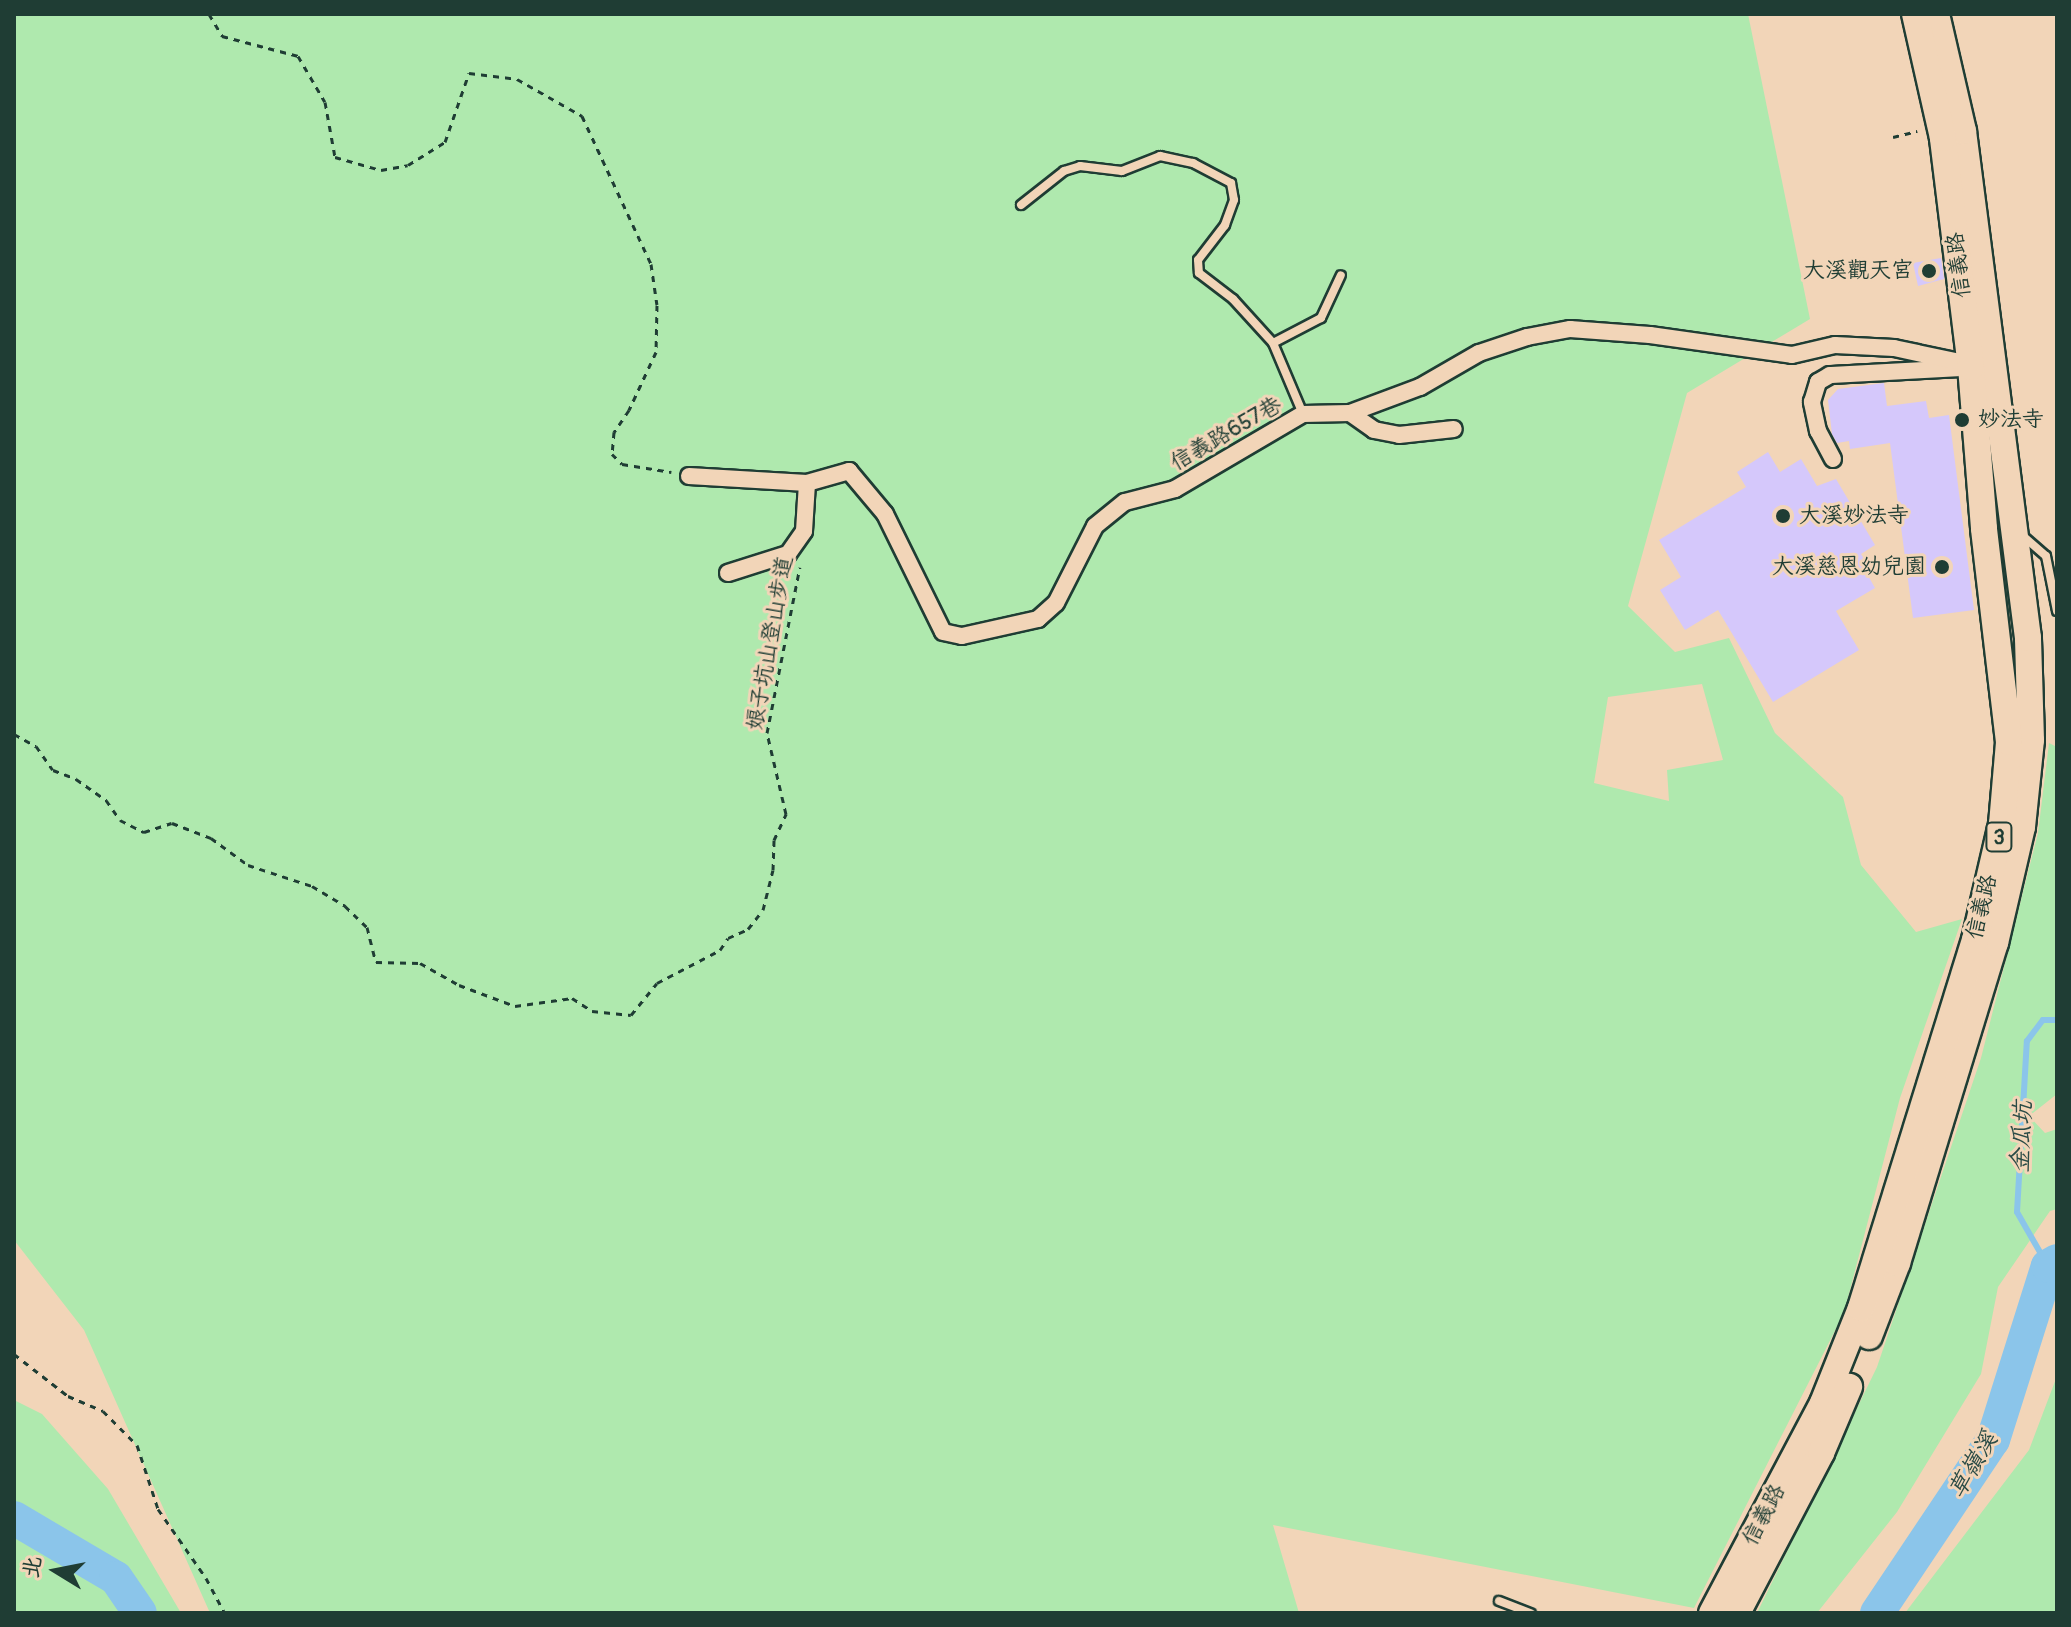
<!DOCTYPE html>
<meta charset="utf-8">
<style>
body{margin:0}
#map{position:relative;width:2071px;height:1627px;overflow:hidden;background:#f2d5b8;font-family:Pangolin,"LXGW WenKai TC",sans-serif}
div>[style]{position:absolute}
.green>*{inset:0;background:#afe9ae}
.stream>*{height:6px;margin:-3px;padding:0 3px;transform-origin:3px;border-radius:3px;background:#8bc5ea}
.river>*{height:34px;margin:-17px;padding:0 17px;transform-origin:17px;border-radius:17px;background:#8bc5ea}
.building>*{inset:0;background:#d5c8fb}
.path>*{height:3px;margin-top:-1.5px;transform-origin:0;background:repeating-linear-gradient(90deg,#1f3d34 0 6px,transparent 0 12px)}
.roads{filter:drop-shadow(2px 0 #1f3d34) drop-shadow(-2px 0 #1f3d34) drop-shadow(0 2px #1f3d34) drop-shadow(0 -2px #1f3d34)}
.service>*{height:8px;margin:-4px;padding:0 4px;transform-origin:4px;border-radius:4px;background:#f2d5b8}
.minor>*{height:16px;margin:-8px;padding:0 8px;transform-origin:8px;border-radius:8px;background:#f2d5b8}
.primary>*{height:26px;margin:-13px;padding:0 13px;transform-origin:13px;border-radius:13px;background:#f2d5b8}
.dots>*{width:22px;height:22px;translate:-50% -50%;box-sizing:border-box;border:4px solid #f2d5b8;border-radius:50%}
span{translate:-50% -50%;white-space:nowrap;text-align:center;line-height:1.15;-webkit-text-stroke:6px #f2d5b8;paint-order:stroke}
.shield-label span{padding:2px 6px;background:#f2d5b8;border:2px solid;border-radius:6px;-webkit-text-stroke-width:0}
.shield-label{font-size:20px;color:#1f3d34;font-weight:700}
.street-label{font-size:22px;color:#1f3d34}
.poi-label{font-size:22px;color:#1f3d34}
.right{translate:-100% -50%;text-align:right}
.left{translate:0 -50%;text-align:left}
.water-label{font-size:24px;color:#2a4b46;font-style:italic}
.frame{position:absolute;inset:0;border:16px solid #1f3d34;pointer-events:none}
.north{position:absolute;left:16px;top:1531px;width:80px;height:80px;-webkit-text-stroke:6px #f2d5b8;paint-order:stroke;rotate:280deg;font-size:22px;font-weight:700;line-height:32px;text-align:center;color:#1f3d34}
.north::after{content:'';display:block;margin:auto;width:28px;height:36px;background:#1f3d34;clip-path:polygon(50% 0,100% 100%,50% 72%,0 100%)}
</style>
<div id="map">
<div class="green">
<div style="clip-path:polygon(evenodd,14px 14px,1748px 14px,1810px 319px,1687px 393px,1628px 606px,1675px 652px,1729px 638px,1775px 733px,1843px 797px,1861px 865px,1916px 932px,1962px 919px,1900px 1098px,1844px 1313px,1694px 1608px,1273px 1525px,1299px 1613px,210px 1613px,84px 1330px,14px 1240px,14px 14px,1702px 684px,1723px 760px,1667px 770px,1669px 801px,1594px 783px,1608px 697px,1702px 684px)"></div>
<div style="clip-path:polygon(2049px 743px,2057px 747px,2057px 1094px,2029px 1116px,2045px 1133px,2057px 1129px,2057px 1209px,2050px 1211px,1998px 1287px,1981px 1374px,1897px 1512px,1817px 1613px,1757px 1613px,1877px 1367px,1981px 1058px,2038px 833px)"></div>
<div style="clip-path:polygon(2057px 1376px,2057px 1613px,1905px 1613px,2029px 1450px)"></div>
<div style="clip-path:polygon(14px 1400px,42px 1414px,108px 1489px,181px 1613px,14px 1613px)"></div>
</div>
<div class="stream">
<div style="left:2048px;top:1266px;width:62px;rotate:-119.9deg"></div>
<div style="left:2017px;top:1212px;width:171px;rotate:-86.7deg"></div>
<div style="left:2027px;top:1041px;width:26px;rotate:-53deg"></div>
<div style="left:2043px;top:1020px;width:14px"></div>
</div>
<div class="river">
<div style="left:14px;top:1518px;width:118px;rotate:30.5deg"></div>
<div style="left:116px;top:1578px;width:42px;rotate:55.6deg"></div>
<div style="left:1877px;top:1613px;width:208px;rotate:-56.2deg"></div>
<div style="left:1993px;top:1440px;width:182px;rotate:-72.5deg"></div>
<div style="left:2048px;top:1266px;width:10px;rotate:-29deg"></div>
</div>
<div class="building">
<div style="clip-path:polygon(1941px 258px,1944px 279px,1918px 286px,1913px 263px)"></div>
<div style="clip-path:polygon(1884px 383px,1887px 406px,1926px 401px,1929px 418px,1949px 415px,1974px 610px,1913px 618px,1890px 443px,1850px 449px,1849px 441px,1837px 443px,1832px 434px,1828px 400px,1838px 389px)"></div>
<div style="clip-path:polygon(1768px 452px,1780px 472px,1801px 459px,1817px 486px,1836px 479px,1875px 545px,1861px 554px,1866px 562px,1862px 565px,1875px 588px,1836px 611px,1859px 650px,1773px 702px,1718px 610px,1685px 630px,1660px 590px,1681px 577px,1659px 540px,1746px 487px,1737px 472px)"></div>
</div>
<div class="path">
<div style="left:209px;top:14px;width:26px;rotate:59deg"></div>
<div style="left:222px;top:36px;width:79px;rotate:14.7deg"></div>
<div style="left:298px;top:56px;width:53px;rotate:59.6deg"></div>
<div style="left:325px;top:102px;width:56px;rotate:79.7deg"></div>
<div style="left:335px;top:157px;width:48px;rotate:15.8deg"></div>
<div style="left:381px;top:170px;width:27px;rotate:-10deg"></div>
<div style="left:408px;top:165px;width:44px;rotate:-31.9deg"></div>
<div style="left:445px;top:142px;width:73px;rotate:-70.8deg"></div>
<div style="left:469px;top:73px;width:48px;rotate:7.1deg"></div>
<div style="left:517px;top:79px;width:75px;rotate:29.6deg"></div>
<div style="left:582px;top:116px;width:163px;rotate:65deg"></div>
<div style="left:651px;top:264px;width:41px;rotate:81.7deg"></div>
<div style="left:657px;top:305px;width:47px;rotate:91.2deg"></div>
<div style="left:656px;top:352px;width:64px;rotate:115deg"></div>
<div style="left:629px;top:410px;width:27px;rotate:124deg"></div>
<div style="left:614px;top:432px;width:22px;rotate:95deg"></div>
<div style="left:612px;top:454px;width:14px;rotate:45deg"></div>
<div style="left:622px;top:464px;width:50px;rotate:9.3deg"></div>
<div style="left:1893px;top:137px;width:25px;rotate:-14deg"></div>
<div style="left:14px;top:734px;width:25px;rotate:29deg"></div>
<div style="left:36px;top:746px;width:29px;rotate:55deg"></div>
<div style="left:53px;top:770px;width:25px;rotate:21deg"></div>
<div style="left:76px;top:779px;width:37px;rotate:35deg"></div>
<div style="left:106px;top:800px;width:24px;rotate:55deg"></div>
<div style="left:120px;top:820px;width:27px;rotate:27deg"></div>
<div style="left:144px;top:832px;width:29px;rotate:-18deg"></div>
<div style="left:172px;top:823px;width:42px;rotate:21deg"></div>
<div style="left:211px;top:838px;width:46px;rotate:36.1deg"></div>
<div style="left:248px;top:865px;width:67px;rotate:18.2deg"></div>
<div style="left:312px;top:886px;width:39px;rotate:31deg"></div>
<div style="left:345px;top:906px;width:30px;rotate:44deg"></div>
<div style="left:367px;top:927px;width:36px;rotate:76deg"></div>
<div style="left:376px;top:962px;width:44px;rotate:1.3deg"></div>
<div style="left:420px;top:963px;width:45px;rotate:29.4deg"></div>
<div style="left:459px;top:985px;width:60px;rotate:20.6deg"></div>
<div style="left:515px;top:1006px;width:58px;rotate:-8deg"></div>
<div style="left:572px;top:998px;width:24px;rotate:33deg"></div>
<div style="left:592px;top:1011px;width:39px;rotate:6deg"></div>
<div style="left:631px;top:1015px;width:41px;rotate:-50.9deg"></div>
<div style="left:657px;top:983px;width:71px;rotate:-27.6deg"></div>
<div style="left:720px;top:950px;width:14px;rotate:-56deg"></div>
<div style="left:728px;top:938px;width:22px;rotate:-24deg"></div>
<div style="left:748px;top:929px;width:24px;rotate:-52deg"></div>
<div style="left:763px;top:910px;width:41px;rotate:-76deg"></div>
<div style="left:773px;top:870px;width:30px;rotate:-88deg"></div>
<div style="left:774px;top:840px;width:29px;rotate:-65deg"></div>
<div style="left:786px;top:814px;width:83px;rotate:-103.2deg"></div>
<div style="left:767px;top:733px;width:169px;rotate:-78.8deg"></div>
<div style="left:14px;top:1354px;width:68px;rotate:37.9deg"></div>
<div style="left:68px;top:1396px;width:38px;rotate:23deg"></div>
<div style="left:103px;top:1411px;width:48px;rotate:45deg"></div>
<div style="left:137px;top:1445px;width:67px;rotate:71.8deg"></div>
<div style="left:158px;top:1509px;width:84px;rotate:55.2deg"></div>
<div style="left:206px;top:1578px;width:40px;rotate:62deg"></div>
</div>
<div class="roads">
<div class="service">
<div style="left:1021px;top:205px;width:55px;rotate:-38.3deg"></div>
<div style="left:1064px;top:171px;width:17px;rotate:-17deg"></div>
<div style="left:1080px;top:166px;width:42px;rotate:6.8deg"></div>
<div style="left:1122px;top:171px;width:41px;rotate:-21.5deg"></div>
<div style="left:1160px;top:156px;width:34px;rotate:12deg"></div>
<div style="left:1193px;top:163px;width:43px;rotate:27.8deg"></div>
<div style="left:1231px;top:183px;width:17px;rotate:80deg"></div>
<div style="left:1234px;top:200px;width:27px;rotate:110deg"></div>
<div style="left:1225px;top:225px;width:44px;rotate:127.6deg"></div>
<div style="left:1198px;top:260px;width:13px;rotate:86deg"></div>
<div style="left:1199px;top:273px;width:43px;rotate:37.4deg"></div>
<div style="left:1233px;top:299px;width:59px;rotate:47.7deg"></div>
<div style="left:1273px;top:343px;width:77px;rotate:67.1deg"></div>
<div style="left:1273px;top:343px;width:54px;rotate:-27.5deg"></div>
<div style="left:1321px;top:318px;width:47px;rotate:-65.1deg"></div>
<div style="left:2023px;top:536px;width:30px;rotate:41deg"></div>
<div style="left:2046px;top:556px;width:56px;rotate:78.7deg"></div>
<div style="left:1499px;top:1601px;width:34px;rotate:21deg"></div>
</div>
<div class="minor">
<div style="left:1350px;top:413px;width:29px;rotate:35deg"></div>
<div style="left:1374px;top:430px;width:25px;rotate:11deg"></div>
<div style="left:1399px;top:435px;width:55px;rotate:-6.2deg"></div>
<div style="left:1833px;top:459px;width:32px;rotate:-118deg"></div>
<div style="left:1818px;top:431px;width:30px;rotate:-102deg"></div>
<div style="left:1812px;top:402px;width:21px;rotate:-73deg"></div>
<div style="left:1818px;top:382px;width:14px;rotate:-30deg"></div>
<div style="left:1830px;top:375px;width:128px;rotate:-3.1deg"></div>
<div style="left:689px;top:476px;width:118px;rotate:3.4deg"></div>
<div style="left:728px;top:573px;width:63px;rotate:-17.6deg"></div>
<div style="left:788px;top:554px;width:28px;rotate:-55deg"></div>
<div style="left:804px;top:531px;width:48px;rotate:-86.4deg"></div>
<div style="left:807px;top:483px;width:44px;rotate:-15.9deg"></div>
<div style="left:849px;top:471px;width:56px;rotate:50.1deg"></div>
<div style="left:885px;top:514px;width:131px;rotate:63.8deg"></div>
<div style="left:943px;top:632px;width:19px;rotate:12deg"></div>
<div style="left:962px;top:636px;width:78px;rotate:-12.6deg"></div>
<div style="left:1038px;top:619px;width:24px;rotate:-42deg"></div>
<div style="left:1056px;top:603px;width:86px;rotate:-63.1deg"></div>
<div style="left:1095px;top:526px;width:38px;rotate:-39deg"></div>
<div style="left:1125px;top:502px;width:52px;rotate:-14.6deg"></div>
<div style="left:1175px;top:489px;width:148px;rotate:-30.4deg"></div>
<div style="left:1303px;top:414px;width:47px;rotate:-1.2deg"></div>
<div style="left:1350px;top:413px;width:75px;rotate:-20.4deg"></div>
<div style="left:1420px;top:387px;width:68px;rotate:-30deg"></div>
<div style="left:1479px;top:353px;width:51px;rotate:-18.4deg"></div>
<div style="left:1527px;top:337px;width:44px;rotate:-10.5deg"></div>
<div style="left:1570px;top:329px;width:80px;rotate:4.3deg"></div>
<div style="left:1650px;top:335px;width:143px;rotate:8deg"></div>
<div style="left:1792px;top:355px;width:44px;rotate:-13.1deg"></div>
<div style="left:1835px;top:345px;width:59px;rotate:2.9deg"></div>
<div style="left:1894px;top:348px;width:87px;rotate:12deg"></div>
</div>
<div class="primary">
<div style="left:1869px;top:1336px;width:78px;rotate:-69deg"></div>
<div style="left:1897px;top:1263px;width:335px;rotate:-73deg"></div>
<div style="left:1995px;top:943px;width:119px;rotate:-76.9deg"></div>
<div style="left:2022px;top:827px;width:87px;rotate:-84.1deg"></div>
<div style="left:2031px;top:740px;width:102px;rotate:-91.7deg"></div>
<div style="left:2028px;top:638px;width:511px;rotate:-97.31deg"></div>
<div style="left:1963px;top:131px;width:120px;rotate:-103deg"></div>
<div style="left:1712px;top:1613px;width:238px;rotate:-62.1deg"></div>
<div style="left:1823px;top:1403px;width:102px;rotate:-68.2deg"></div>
<div style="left:1861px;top:1308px;width:385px;rotate:-72.8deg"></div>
<div style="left:1975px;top:940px;width:119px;rotate:-76.9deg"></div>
<div style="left:2002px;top:824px;width:82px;rotate:-85.1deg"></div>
<div style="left:2009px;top:742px;width:215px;rotate:-96.7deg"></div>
<div style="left:1984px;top:528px;width:162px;rotate:-94.6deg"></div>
<div style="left:1971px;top:367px;width:231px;rotate:-97deg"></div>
<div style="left:1943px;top:138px;width:127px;rotate:-102.7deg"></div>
<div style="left:1737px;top:1613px;width:181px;rotate:-62.3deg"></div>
<div style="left:1821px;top:1453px;width:72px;rotate:-67deg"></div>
</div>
</div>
<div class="dots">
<div style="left:1929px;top:271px;background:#1f3d34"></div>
<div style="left:1962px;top:420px;background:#1f3d34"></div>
<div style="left:1783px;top:516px;background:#1f3d34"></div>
<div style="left:1942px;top:567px;background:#1f3d34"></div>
</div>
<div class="shield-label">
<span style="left:1999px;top:837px">3</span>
</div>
<div class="street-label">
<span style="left:1959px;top:265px;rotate:-97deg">信義路</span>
<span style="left:1226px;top:434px;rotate:-30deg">信義路657巷</span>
<span style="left:770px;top:643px;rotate:-80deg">娘子坑山登山步道</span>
<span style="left:1982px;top:907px;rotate:-76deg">信義路</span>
<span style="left:1764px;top:1515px;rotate:-62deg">信義路</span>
</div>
<div class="poi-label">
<span class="right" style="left:1913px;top:271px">大溪觀天宮</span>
<span class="left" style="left:1978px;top:420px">妙法寺</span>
<span class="left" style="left:1799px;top:516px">大溪妙法寺</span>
<span class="right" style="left:1926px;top:567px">大溪慈恩幼兒園</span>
</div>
<div class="water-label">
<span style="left:2022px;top:1137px;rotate:-87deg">金瓜坑</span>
<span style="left:1973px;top:1465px;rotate:-59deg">草嶺溪</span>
</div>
<div class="frame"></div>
<div class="north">北</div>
</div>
